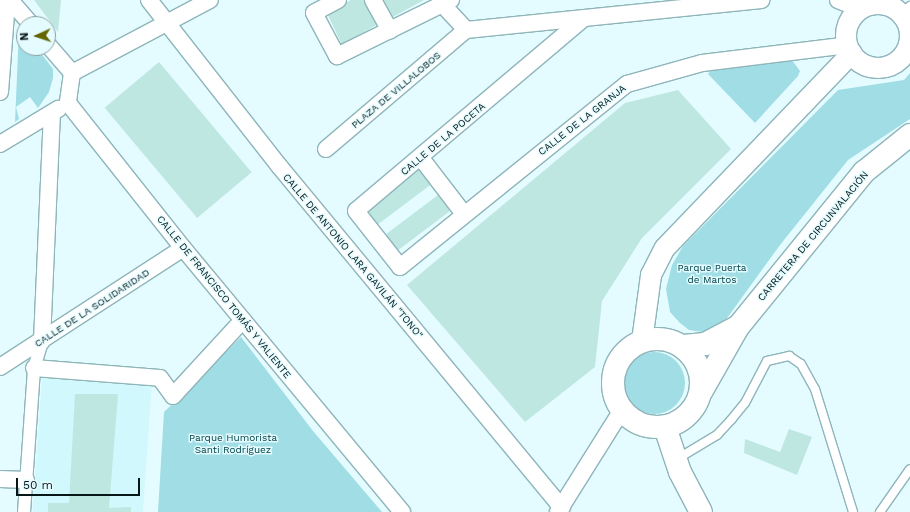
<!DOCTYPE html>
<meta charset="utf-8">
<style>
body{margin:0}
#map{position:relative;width:910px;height:512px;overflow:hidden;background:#e4fcff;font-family:"Work Sans",sans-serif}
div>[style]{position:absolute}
.built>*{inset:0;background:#d0f8fd;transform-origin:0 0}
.green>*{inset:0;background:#a1dde5}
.round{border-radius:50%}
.building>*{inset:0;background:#bfe7e2;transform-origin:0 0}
.roads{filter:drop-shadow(1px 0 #8eb5ba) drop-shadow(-1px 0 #8eb5ba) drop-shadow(0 1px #8eb5ba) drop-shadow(0 -1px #8eb5ba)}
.service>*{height:8px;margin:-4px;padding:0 4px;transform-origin:4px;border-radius:4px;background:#fff}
.pedestrian>*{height:12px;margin:-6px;padding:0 6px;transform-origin:6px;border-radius:6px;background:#fff}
.minor>*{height:16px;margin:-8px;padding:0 8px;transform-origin:8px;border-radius:8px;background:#fff}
.tertiary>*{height:20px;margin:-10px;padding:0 10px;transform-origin:10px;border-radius:10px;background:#fff}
.tertiary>.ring{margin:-10px;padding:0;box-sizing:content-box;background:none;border:20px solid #fff;border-radius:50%}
.secondary>*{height:22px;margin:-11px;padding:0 11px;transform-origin:11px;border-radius:11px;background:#fff}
.secondary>.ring{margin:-11px;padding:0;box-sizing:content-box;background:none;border:22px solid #fff;border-radius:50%}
span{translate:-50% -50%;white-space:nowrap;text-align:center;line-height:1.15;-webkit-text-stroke:3px #e4fcff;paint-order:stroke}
.street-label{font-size:10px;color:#071617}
.park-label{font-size:10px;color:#004147}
.north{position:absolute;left:16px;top:16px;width:40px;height:40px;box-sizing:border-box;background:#e4fcff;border:1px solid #8ca0a2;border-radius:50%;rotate:267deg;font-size:11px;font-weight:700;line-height:16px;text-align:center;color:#071617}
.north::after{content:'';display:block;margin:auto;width:14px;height:18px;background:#656500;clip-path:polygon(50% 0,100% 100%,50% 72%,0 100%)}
.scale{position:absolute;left:16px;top:478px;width:124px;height:18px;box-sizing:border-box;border:2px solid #071617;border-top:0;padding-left:5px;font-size:12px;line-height:14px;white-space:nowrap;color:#071617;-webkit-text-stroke:3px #e4fcff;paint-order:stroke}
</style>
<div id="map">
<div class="built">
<div style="left:42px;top:378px;width:110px;height:134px;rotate:4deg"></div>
</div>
<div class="green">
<div style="clip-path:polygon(19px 29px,24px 32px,24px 48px,37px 48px,53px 69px,53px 78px,49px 92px,38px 108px,30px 97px,16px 107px,19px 119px,15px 122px)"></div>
<div style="clip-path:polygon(792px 60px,800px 71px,798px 76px,755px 123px,708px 74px,711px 70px)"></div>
<div style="clip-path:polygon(910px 73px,910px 119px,848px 160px,780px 245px,725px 321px,714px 330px,702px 332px,689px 330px,680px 323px,670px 312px,666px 289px,672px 265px,683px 246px,838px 90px,904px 80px)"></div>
<div style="clip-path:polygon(241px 337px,313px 431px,382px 512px,158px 512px,164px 412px)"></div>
<div class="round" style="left:623px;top:352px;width:62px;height:62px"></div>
</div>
<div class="building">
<div style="clip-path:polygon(34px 0,61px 0,58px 32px)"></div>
<div style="clip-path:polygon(351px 0,365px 0,378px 24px,342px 45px,327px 13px)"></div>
<div style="clip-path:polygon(381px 0,424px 0,391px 18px)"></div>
<div style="left:159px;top:62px;width:144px;height:71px;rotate:50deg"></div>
<div style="clip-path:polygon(678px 90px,731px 149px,642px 238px,602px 301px,595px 367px,525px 422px,407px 285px,625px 103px)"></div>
<div style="left:418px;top:168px;width:21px;height:67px;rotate:53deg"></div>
<div style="left:438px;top:195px;width:20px;height:66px;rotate:53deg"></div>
<div style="clip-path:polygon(75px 394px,118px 394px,109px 508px,131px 507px,131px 512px,48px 512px,48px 503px,69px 503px)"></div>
<div style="clip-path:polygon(789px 429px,812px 437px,797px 475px,744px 453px,745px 439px,780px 452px)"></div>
</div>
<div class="roads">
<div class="service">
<div style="left:901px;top:14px;width:12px;rotate:-42deg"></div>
<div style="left:677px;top:459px;width:47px;rotate:-31deg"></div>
<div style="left:717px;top:435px;width:21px;rotate:-47deg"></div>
<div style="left:731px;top:420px;width:22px;rotate:-51deg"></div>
<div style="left:745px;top:403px;width:47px;rotate:-62.4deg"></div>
<div style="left:767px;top:361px;width:23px;rotate:-13deg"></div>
<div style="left:789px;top:356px;width:14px;rotate:34deg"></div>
<div style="left:801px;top:364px;width:29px;rotate:61deg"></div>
<div style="left:815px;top:389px;width:129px;rotate:72.8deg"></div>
<div style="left:880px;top:512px;width:52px;rotate:-55.1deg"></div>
</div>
<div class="pedestrian">
<div style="left:24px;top:512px;width:144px;rotate:-86deg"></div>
<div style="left:34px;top:368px;width:28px;rotate:-73deg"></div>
</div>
<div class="minor">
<div style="left:10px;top:0;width:32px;rotate:49deg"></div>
<div style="left:149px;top:0;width:212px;rotate:51.9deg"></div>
<div style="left:280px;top:167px;width:442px;rotate:50.4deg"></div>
<div style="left:338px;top:0;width:27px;rotate:152deg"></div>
<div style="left:314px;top:13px;width:49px;rotate:61.9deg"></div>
<div style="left:337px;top:56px;width:127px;rotate:-26.2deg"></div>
<div style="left:373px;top:0;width:35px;rotate:61deg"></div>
<div style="left:838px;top:0;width:24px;rotate:22deg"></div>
<div style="left:443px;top:5px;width:34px;rotate:47deg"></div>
<div style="left:466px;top:30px;width:297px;rotate:-5.8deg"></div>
<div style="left:583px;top:19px;width:297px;rotate:139.8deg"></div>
<div style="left:356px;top:211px;width:71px;rotate:51.8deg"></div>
<div style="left:400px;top:267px;width:292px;rotate:-38.9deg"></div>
<div style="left:627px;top:84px;width:78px;rotate:-15.6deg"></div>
<div style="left:702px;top:63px;width:147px;rotate:-7deg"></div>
<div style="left:48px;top:45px;width:37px;rotate:49deg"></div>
<div style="left:72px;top:73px;width:30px;rotate:98deg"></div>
<div style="left:68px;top:103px;width:185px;rotate:51.6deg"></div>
<div style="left:183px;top:248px;width:343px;rotate:50.3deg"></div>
<div style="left:72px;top:73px;width:156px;rotate:-27.9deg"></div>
<div style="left:0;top:92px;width:92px;rotate:-85.6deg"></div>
<div style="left:0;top:144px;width:68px;rotate:-31.1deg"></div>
<div style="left:326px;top:149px;width:184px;rotate:-40.4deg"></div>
<div style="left:421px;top:158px;width:71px;rotate:52.5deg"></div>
<div style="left:42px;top:341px;width:228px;rotate:-87.5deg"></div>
<div style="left:0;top:367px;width:218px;rotate:-33deg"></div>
<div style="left:34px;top:368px;width:126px;rotate:4.5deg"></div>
<div style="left:160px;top:378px;width:22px;rotate:54deg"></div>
<div style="left:173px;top:396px;width:103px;rotate:-47.4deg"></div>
<div style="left:0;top:479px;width:26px;rotate:2deg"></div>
<div style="left:558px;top:512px;width:120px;rotate:-57.9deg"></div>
</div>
<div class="tertiary">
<div class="ring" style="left:846px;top:4px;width:44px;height:44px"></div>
<div style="left:642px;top:341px;width:67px;rotate:-82.2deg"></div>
<div style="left:651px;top:275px;width:30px;rotate:-63deg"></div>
<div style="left:665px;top:248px;width:270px;rotate:-46.2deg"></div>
</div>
<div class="secondary">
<div class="ring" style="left:613px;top:339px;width:66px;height:66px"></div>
<div style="left:683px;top:346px;width:22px;rotate:-5deg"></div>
<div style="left:705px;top:344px;width:36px;rotate:-28deg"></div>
<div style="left:701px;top:392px;width:75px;rotate:-60.4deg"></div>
<div style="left:738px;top:327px;width:200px;rotate:-50.9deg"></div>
<div style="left:864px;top:172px;width:59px;rotate:-38.8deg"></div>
<div style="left:665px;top:427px;width:47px;rotate:71.6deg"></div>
<div style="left:680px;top:472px;width:45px;rotate:62.3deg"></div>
</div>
</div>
<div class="street-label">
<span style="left:396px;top:90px;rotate:-40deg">PLAZA DE VILLALOBOS</span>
<span style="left:582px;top:120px;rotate:-38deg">CALLE DE LA GRANJA</span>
<span style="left:443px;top:139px;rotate:-40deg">CALLE DE LA POCETA</span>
<span style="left:813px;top:236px;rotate:-50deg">CARRETERA DE CIRCUNVALACIÓN</span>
<span style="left:353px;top:256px;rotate:50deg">CALLE DE ANTONIO LARA GAVILÁN "TONO"</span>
<span style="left:224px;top:297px;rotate:51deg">CALLE DE FRANCISCO TOMÁS Y VALIENTE</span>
<span style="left:92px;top:308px;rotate:-33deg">CALLE DE LA SOLIDARIDAD</span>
</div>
<div class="park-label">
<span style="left:712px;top:273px">Parque Puerta<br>de Martos</span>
<span style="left:233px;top:443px">Parque Humorista<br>Santi Rodríguez</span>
</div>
<div class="north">N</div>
<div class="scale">50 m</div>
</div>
